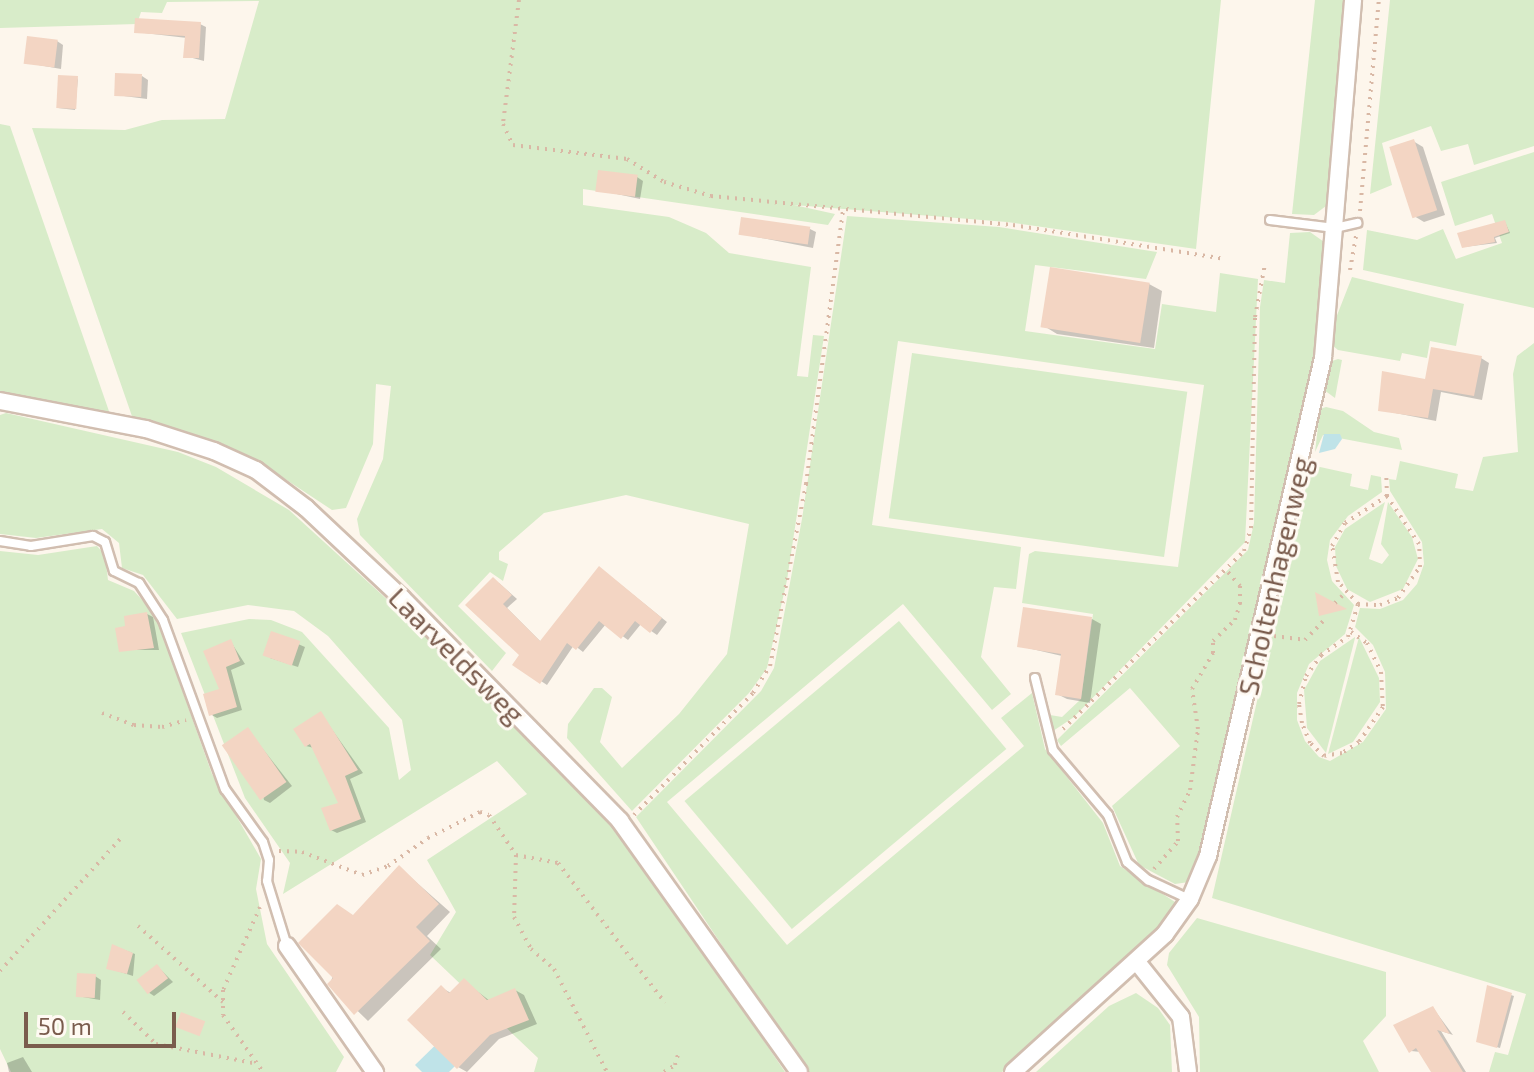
<!DOCTYPE html>
<style>
body{margin:0}
#map{position:relative;width:1534px;height:1072px;overflow:hidden;background:#fdf6ec;font-family:"Exo 2",sans-serif}
div>[style]{position:absolute}
.green>*{inset:0;background:#d8ecc9;transform-origin:0 0}
.water>*{inset:0;background:#bfe3e8}
.shadow>*{inset:0;background:#0003}
.building>*{inset:0;background:#f3d5c3;transform-origin:0 0}
.path>*{height:4px;margin-top:-2px;transform-origin:0;background:repeating-linear-gradient(90deg,#d9b8a5 0 2px,transparent 0 8px)}
.roads{filter:drop-shadow(2px 0 #d1beb0) drop-shadow(-2px 0 #d1beb0) drop-shadow(0 2px #d1beb0) drop-shadow(0 -2px #d1beb0)}
.service>*{height:8px;margin:-4px;padding:0 4px;transform-origin:4px;border-radius:4px;background:#fff}
.minor>*{height:16px;margin:-8px;padding:0 8px;transform-origin:8px;border-radius:8px;background:#fff}
span{translate:-50% -50%;white-space:nowrap;text-align:center;line-height:1.15;-webkit-text-stroke:6px #fffaf3;paint-order:stroke}
.street-label{font-size:28px;color:#7a5c4d}
.scale{position:absolute;left:24px;top:1012px;width:152px;height:36px;box-sizing:border-box;border:4px solid #7a5c4d;border-top:0;padding-left:10px;font-size:24px;line-height:28px;white-space:nowrap;color:#7a5c4d;-webkit-text-stroke:6px #fffaf3;paint-order:stroke}
</style>
<div id="map">
<div class="green">
<div style="clip-path:polygon(0 0,1221px 0,1196px 249px,1007px 222px,794px 205px,835px 214px,828px 225px,583px 189px,583px 205px,669px 217px,706px 233px,729px 253px,811px 267px,797px 376px,808px 377px,813px 335px,824px 336px,787px 580px,767px 668px,749px 693px,632px 811px,567px 738px,568px 724px,594px 688px,602px 688px,612px 697px,600px 742px,622px 768px,679px 714px,727px 654px,749px 524px,626px 495px,544px 513px,499px 552px,499px 560px,508px 564px,503px 581px,490px 572px,458px 606px,506px 653px,492px 671px,360px 535px,357px 519px,383px 459px,391px 386px,376px 384px,373px 444px,346px 508px,332px 510px,270px 469px,224px 449px,134px 422px,32px 128px,125px 130px,162px 120px,225px 119px,259px 1px,167px 2px,162px 13px,141px 12px,137px 24px,0 28px)"></div>
<div style="clip-path:polygon(1315px 0,1346px 0,1330px 203px,1314px 215px,1292px 214px)"></div>
<div style="clip-path:polygon(1390px 0,1534px 0,1534px 146px,1474px 165px,1468px 144px,1441px 151px,1431px 126px,1382px 143px,1392px 185px,1370px 194px)"></div>
<div style="clip-path:polygon(0 124px,10px 126px,111px 417px,0 394px)"></div>
<div style="clip-path:polygon(1534px 152px,1534px 308px,1363px 270px,1367px 230px,1417px 240px,1443px 229px,1456px 259px,1502px 243px,1492px 214px,1455px 226px,1441px 182px)"></div>
<div style="clip-path:polygon(847px 216px,999px 227px,1157px 252px,1146px 279px,1035px 265px,1025px 331px,1155px 349px,1162px 304px,1216px 312px,1220px 273px,1258px 279px,1245px 542px,1074px 717px,1053px 731px,1050px 715px,1062px 717px,1081px 699px,1093px 614px,1022px 603px,1029px 554px,1035px 551px,1178px 567px,1204px 385px,898px 341px,872px 525px,1021px 547px,1016px 589px,994px 587px,981px 657px,1011px 694px,992px 710px,903px 604px,667px 802px,787px 945px,1024px 746px,1001px 718px,1032px 693px,1045px 749px,1103px 823px,1120px 866px,1175px 902px,1175px 908px,1131px 959px,1002px 1072px,807px 1072px,636px 817px,761px 691px,774px 668px,802px 519px)"></div>
<div style="clip-path:polygon(1290px 233px,1310px 232px,1327px 244px,1311px 379px,1210px 819px,1189px 882px,1175px 884px,1139px 865px,1112px 806px,1180px 746px,1130px 688px,1061px 746px,1057px 740px,1248px 550px,1254px 523px,1260px 307px,1264px 280px,1285px 283px)"></div>
<div style="clip-path:polygon(1352px 277px,1464px 304px,1456px 346px,1430px 341px,1427px 358px,1402px 353px,1400px 361px,1338px 350px,1332px 345px,1334px 323px)"></div>
<div style="clip-path:polygon(1534px 343px,1534px 1072px,1489px 1072px,1495px 1052px,1508px 1055px,1526px 994px,1212px 898px,1311px 465px,1352px 474px,1350px 486px,1368px 490px,1371px 475px,1381px 477px,1382px 492px,1348px 516px,1330px 540px,1327px 560px,1332px 581px,1354px 605px,1345px 634px,1309px 664px,1297px 693px,1297px 720px,1305px 741px,1319px 757px,1330px 761px,1363px 742px,1386px 709px,1385px 672px,1373px 645px,1355px 627px,1360px 608px,1380px 609px,1403px 600px,1417px 584px,1424px 564px,1422px 542px,1390px 491px,1389px 479px,1396px 480px,1400px 461px,1458px 474px,1455px 488px,1473px 491px,1483px 457px,1518px 452px,1513px 374px,1517px 356px)"></div>
<div style="left:912px;top:353px;width:278px;height:167px;rotate:8deg"></div>
<div style="clip-path:polygon(1338px 359px,1342px 360px,1335px 398px,1324px 390px,1329px 362px)"></div>
<div style="clip-path:polygon(1326px 407px,1343px 411px,1374px 432px,1399px 438px,1402px 450px,1323px 435px,1315px 452px,1320px 409px)"></div>
<div style="clip-path:polygon(6px 413px,178px 452px,216px 467px,289px 510px,448px 655px,629px 842px,785px 1072px,534px 1072px,538px 1058px,430px 955px,456px 912px,427px 860px,527px 794px,497px 761px,283px 894px,290px 863px,245px 798px,181px 633px,249px 619px,271px 620px,302px 632px,389px 728px,399px 780px,411px 770px,402px 720px,328px 636px,294px 611px,248px 605px,177px 619px,143px 575px,122px 568px,119px 543px,102px 529px,36px 538px,0 534px,0 415px)"></div>
<div style="clip-path:polygon(1385px 502px,1369px 559px,1382px 564px,1389px 555px,1381px 544px,1388px 502px,1412px 537px,1418px 559px,1403px 589px,1370px 602px,1347px 589px,1336px 566px,1335px 547px,1345px 529px)"></div>
<div style="clip-path:polygon(97px 546px,105px 555px,108px 580px,134px 591px,155px 614px,212px 774px,261px 859px,256px 889px,267px 944px,344px 1057px,336px 1072px,11px 1072px,0 1049px,0 551px,38px 555px)"></div>
<div style="left:899px;top:621px;width:167px;height:280px;rotate:50deg"></div>
<div style="clip-path:polygon(1355px 637px,1355px 638px,1326px 753px,1307px 728px,1304px 690px,1320px 661px)"></div>
<div style="clip-path:polygon(1359px 637px,1379px 678px,1380px 702px,1353px 742px,1328px 754px)"></div>
<div style="clip-path:polygon(1197px 918px,1386px 972px,1386px 1016px,1363px 1041px,1379px 1072px,1200px 1072px,1199px 1017px,1167px 965px,1169px 953px)"></div>
<div style="clip-path:polygon(1136px 993px,1158px 1008px,1170px 1025px,1172px 1072px,1036px 1072px,1109px 1006px)"></div>
</div>
<div class="water">
<div style="clip-path:polygon(1324px 434px,1340px 434px,1342px 439px,1335px 449px,1319px 453px)"></div>
<div style="clip-path:polygon(455px 1026px,475px 1046px,449px 1072px,422px 1072px,415px 1065px)"></div>
</div>
<div class="shadow">
<div style="clip-path:polygon(200px 24px,206px 27px,204px 61px,185px 56px,187px 38px,136px 32px)"></div>
<div style="clip-path:polygon(57px 41px,63px 45px,61px 69px,27px 63px)"></div>
<div style="clip-path:polygon(142px 76px,148px 80px,147px 99px,116px 95px)"></div>
<div style="clip-path:polygon(78px 78px,75px 110px,58px 108px)"></div>
<div style="clip-path:polygon(1413px 141px,1423px 147px,1445px 215px,1424px 222px,1414px 216px)"></div>
<div style="clip-path:polygon(637px 177px,643px 181px,640px 199px,598px 190px)"></div>
<div style="clip-path:polygon(1505px 222px,1510px 233px,1495px 238px,1497px 243px,1464px 247px)"></div>
<div style="clip-path:polygon(810px 229px,816px 232px,813px 248px,741px 234px)"></div>
<div style="clip-path:polygon(1149px 284px,1162px 291px,1154px 348px,1057px 334px,1044px 326px)"></div>
<div style="clip-path:polygon(1481px 358px,1489px 363px,1482px 400px,1441px 392px,1436px 421px,1380px 410px)"></div>
<div style="clip-path:polygon(605px 572px,667px 622px,657px 635px,641px 624px,628px 640px,606px 624px,583px 652px,574px 645px,547px 685px,515px 664px,521px 654px,468px 605px,499px 583px,517px 599px,507px 608px,541px 642px)"></div>
<div style="clip-path:polygon(147px 614px,153px 617px,159px 650px,121px 650px,128px 628px)"></div>
<div style="clip-path:polygon(1092px 619px,1101px 624px,1090px 703px,1067px 699px,1057px 694px,1062px 656px,1019px 646px)"></div>
<div style="clip-path:polygon(272px 633px,305px 647px,298px 667px,270px 658px)"></div>
<div style="clip-path:polygon(231px 642px,245px 664px,231px 670px,242px 710px,217px 718px,210px 714px,221px 691px,206px 652px)"></div>
<div style="clip-path:polygon(321px 714px,363px 773px,350px 779px,366px 822px,337px 833px,331px 830px,340px 804px,314px 748px,306px 746px)"></div>
<div style="clip-path:polygon(248px 730px,292px 786px,270px 803px,264px 800px)"></div>
<div style="clip-path:polygon(399px 867px,450px 912px,427px 936px,441px 949px,368px 1021px,330px 984px,354px 917px)"></div>
<div style="clip-path:polygon(114px 946px,135px 954px,133px 976px,108px 968px)"></div>
<div style="clip-path:polygon(157px 966px,173px 982px,154px 996px,148px 992px)"></div>
<div style="clip-path:polygon(95px 976px,101px 980px,100px 1000px,77px 996px)"></div>
<div style="clip-path:polygon(464px 981px,490px 1001px,515px 990px,524px 995px,537px 1024px,499px 1039px,467px 1072px,458px 1067px,442px 988px,451px 993px)"></div>
<div style="clip-path:polygon(1489px 988px,1514px 996px,1500px 1048px,1480px 1042px)"></div>
<div style="clip-path:polygon(1433px 1008px,1453px 1035px,1441px 1031px,1466px 1072px,1433px 1072px,1421px 1052px,1411px 1051px)"></div>
<div style="clip-path:polygon(23px 1057px,32px 1072px,9px 1072px,7px 1063px)"></div>
</div>
<div class="building">
<div style="clip-path:polygon(135px 18px,201px 22px,199px 58px,183px 58px,185px 36px,134px 33px)"></div>
<div style="left:27px;top:36px;width:31px;height:28px;rotate:7deg"></div>
<div style="left:115px;top:73px;width:27px;height:23px;rotate:2deg"></div>
<div style="left:58px;top:75px;width:20px;height:33px;rotate:3deg"></div>
<div style="left:1414px;top:139px;width:75px;height:26px;rotate:72deg"></div>
<div style="left:598px;top:170px;width:40px;height:22px;rotate:7deg"></div>
<div style="left:741px;top:217px;width:70px;height:18px;rotate:8deg"></div>
<div style="clip-path:polygon(1505px 220px,1509px 232px,1494px 237px,1495px 242px,1462px 248px,1457px 233px)"></div>
<div style="left:1050px;top:267px;width:101px;height:61px;rotate:9deg"></div>
<div style="clip-path:polygon(1431px 347px,1482px 356px,1474px 396px,1433px 389px,1428px 418px,1378px 411px,1382px 371px,1425px 379px)"></div>
<div style="clip-path:polygon(599px 566px,662px 618px,650px 633px,635px 621px,621px 639px,599px 621px,576px 650px,567px 643px,540px 684px,512px 665px,519px 655px,465px 605px,493px 577px,512px 595px,503px 604px,540px 641px)"></div>
<div style="clip-path:polygon(1315px 592px,1347px 609px,1319px 616px)"></div>
<div style="clip-path:polygon(1023px 607px,1092px 617px,1081px 699px,1055px 695px,1061px 654px,1017px 647px)"></div>
<div style="clip-path:polygon(147px 612px,154px 648px,119px 652px,115px 628px,125px 626px,124px 616px)"></div>
<div style="left:271px;top:631px;width:31px;height:26px;rotate:19deg"></div>
<div style="clip-path:polygon(231px 639px,240px 661px,226px 667px,237px 707px,209px 716px,203px 694px,219px 689px,203px 651px)"></div>
<div style="clip-path:polygon(321px 711px,358px 770px,345px 776px,361px 819px,330px 831px,321px 808px,338px 803px,310px 744px,305px 747px,293px 729px)"></div>
<div style="left:248px;top:727px;width:67px;height:32px;rotate:55deg"></div>
<div style="clip-path:polygon(399px 865px,439px 904px,416px 927px,430px 941px,354px 1015px,327px 984px,333px 978px,298px 943px,337px 904px,353px 915px)"></div>
<div style="clip-path:polygon(112px 944px,133px 953px,127px 974px,106px 969px)"></div>
<div style="left:157px;top:964px;width:18px;height:26px;rotate:52deg"></div>
<div style="left:77px;top:973px;width:19px;height:24px;rotate:3deg"></div>
<div style="clip-path:polygon(464px 978px,487px 1000px,515px 988px,529px 1020px,490px 1035px,457px 1069px,407px 1020px,441px 985px,449px 993px)"></div>
<div style="clip-path:polygon(1487px 985px,1512px 993px,1497px 1048px,1476px 1042px)"></div>
<div style="clip-path:polygon(1433px 1006px,1450px 1034px,1437px 1030px,1463px 1072px,1431px 1072px,1416px 1048px,1409px 1053px,1393px 1025px)"></div>
<div style="left:181px;top:1012px;width:26px;height:16px;rotate:21deg"></div>
</div>
<div class="path">
<div style="left:519px;top:0;width:125px;rotate:97.4deg"></div>
<div style="left:503px;top:124px;width:23px;rotate:65deg"></div>
<div style="left:513px;top:145px;width:115px;rotate:7deg"></div>
<div style="left:627px;top:159px;width:44px;rotate:31.9deg"></div>
<div style="left:664px;top:182px;width:49px;rotate:16.6deg"></div>
<div style="left:711px;top:196px;width:303px;rotate:5.5deg"></div>
<div style="left:1013px;top:225px;width:210px;rotate:9.1deg"></div>
<div style="left:1360px;top:211px;width:212px;rotate:-84.9deg"></div>
<div style="left:1350px;top:270px;width:36px;rotate:-80deg"></div>
<div style="left:1335px;top:603px;width:14px;rotate:-45deg"></div>
<div style="left:1358px;top:604px;width:30px;rotate:-132deg"></div>
<div style="left:1338px;top:582px;width:36px;rotate:-99deg"></div>
<div style="left:1332px;top:546px;width:26px;rotate:-61deg"></div>
<div style="left:1345px;top:523px;width:50px;rotate:-32.7deg"></div>
<div style="left:1351px;top:632px;width:19px;rotate:35deg"></div>
<div style="left:1367px;top:643px;width:32px;rotate:64deg"></div>
<div style="left:1381px;top:672px;width:35px;rotate:87deg"></div>
<div style="left:1383px;top:707px;width:42px;rotate:124.4deg"></div>
<div style="left:1359px;top:742px;width:20px;rotate:147deg"></div>
<div style="left:1342px;top:753px;width:18px;rotate:171deg"></div>
<div style="left:1324px;top:756px;width:19px;rotate:-137deg"></div>
<div style="left:1310px;top:743px;width:22px;rotate:-112deg"></div>
<div style="left:1302px;top:723px;width:19px;rotate:-99deg"></div>
<div style="left:1299px;top:704px;width:29px;rotate:-76deg"></div>
<div style="left:1306px;top:676px;width:26px;rotate:-54deg"></div>
<div style="left:1321px;top:655px;width:32px;rotate:-34deg"></div>
<div style="left:1348px;top:637px;width:34px;rotate:-73deg"></div>
<div style="left:1358px;top:604px;width:22px;rotate:3deg"></div>
<div style="left:1380px;top:605px;width:19px;rotate:-21deg"></div>
<div style="left:1398px;top:598px;width:38px;rotate:-55deg"></div>
<div style="left:1420px;top:567px;width:23px;rotate:-92deg"></div>
<div style="left:1419px;top:544px;width:58px;rotate:-123.7deg"></div>
<div style="left:1387px;top:496px;width:24px;rotate:-92deg"></div>
<div style="left:1274px;top:636px;width:31px;rotate:7deg"></div>
<div style="left:1305px;top:640px;width:30px;rotate:-46deg"></div>
<div style="left:102px;top:713px;width:34px;rotate:21deg"></div>
<div style="left:134px;top:725px;width:28px;rotate:4deg"></div>
<div style="left:162px;top:727px;width:25px;rotate:-16deg"></div>
<div style="left:1063px;top:729px;width:254px;rotate:-44.5deg"></div>
<div style="left:1244px;top:551px;width:24px;rotate:-73deg"></div>
<div style="left:1251px;top:528px;width:211px;rotate:-88.9deg"></div>
<div style="left:1255px;top:317px;width:54px;rotate:-79.3deg"></div>
<div style="left:634px;top:815px;width:170px;rotate:-45.7deg"></div>
<div style="left:753px;top:693px;width:32px;rotate:-58deg"></div>
<div style="left:770px;top:666px;width:186px;rotate:-78.8deg"></div>
<div style="left:806px;top:484px;width:275px;rotate:-82.3deg"></div>
<div style="left:279px;top:851px;width:23px;rotate:2deg"></div>
<div style="left:302px;top:852px;width:64px;rotate:21deg"></div>
<div style="left:362px;top:875px;width:28px;rotate:-19deg"></div>
<div style="left:388px;top:866px;width:49px;rotate:-35deg"></div>
<div style="left:428px;top:838px;width:58px;rotate:-26.6deg"></div>
<div style="left:480px;top:812px;width:9px;rotate:18deg"></div>
<div style="left:489px;top:815px;width:48px;rotate:56deg"></div>
<div style="left:516px;top:855px;width:62px;rotate:91.8deg"></div>
<div style="left:514px;top:917px;width:36px;rotate:62deg"></div>
<div style="left:531px;top:949px;width:30px;rotate:41deg"></div>
<div style="left:554px;top:969px;width:116px;rotate:62.8deg"></div>
<div style="left:516px;top:855px;width:43px;rotate:10.8deg"></div>
<div style="left:558px;top:863px;width:176px;rotate:52.6deg"></div>
<div style="left:1154px;top:869px;width:37px;rotate:-49deg"></div>
<div style="left:1178px;top:841px;width:24px;rotate:-92deg"></div>
<div style="left:1177px;top:817px;width:30px;rotate:-64deg"></div>
<div style="left:1190px;top:790px;width:62px;rotate:-82.5deg"></div>
<div style="left:1198px;top:729px;width:40px;rotate:-98.5deg"></div>
<div style="left:1192px;top:689px;width:42px;rotate:-59.7deg"></div>
<div style="left:1213px;top:653px;width:12px;rotate:-90deg"></div>
<div style="left:1213px;top:641px;width:30px;rotate:-44deg"></div>
<div style="left:1235px;top:620px;width:17px;rotate:-73deg"></div>
<div style="left:1240px;top:604px;width:18px;rotate:-90deg"></div>
<div style="left:1240px;top:586px;width:20px;rotate:-131deg"></div>
<div style="left:260px;top:907px;width:91px;rotate:114deg"></div>
<div style="left:223px;top:990px;width:25px;rotate:90deg"></div>
<div style="left:223px;top:1015px;width:70px;rotate:54.9deg"></div>
<div style="left:138px;top:926px;width:114px;rotate:41.8deg"></div>
<div style="left:0;top:971px;width:181px;rotate:-47.7deg"></div>
<div style="left:123px;top:1012px;width:46px;rotate:44.1deg"></div>
<div style="left:156px;top:1044px;width:99px;rotate:11.1deg"></div>
<div style="left:664px;top:1072px;width:13px;rotate:-32deg"></div>
<div style="left:675px;top:1065px;width:15px;rotate:-74deg"></div>
</div>
<div class="roads">
<div class="service">
<div style="left:1270px;top:220px;width:65px;rotate:7deg"></div>
<div style="left:1335px;top:228px;width:23px;rotate:-13deg"></div>
<div style="left:0;top:541px;width:31px;rotate:9deg"></div>
<div style="left:31px;top:546px;width:63px;rotate:-9.2deg"></div>
<div style="left:93px;top:536px;width:13px;rotate:27deg"></div>
<div style="left:105px;top:542px;width:30px;rotate:73deg"></div>
<div style="left:114px;top:571px;width:28px;rotate:26deg"></div>
<div style="left:139px;top:583px;width:44px;rotate:57deg"></div>
<div style="left:163px;top:620px;width:180px;rotate:69.9deg"></div>
<div style="left:225px;top:789px;width:65px;rotate:54.4deg"></div>
<div style="left:263px;top:842px;width:19px;rotate:72deg"></div>
<div style="left:269px;top:860px;width:21px;rotate:95deg"></div>
<div style="left:267px;top:881px;width:68px;rotate:72.9deg"></div>
<div style="left:1035px;top:678px;width:74px;rotate:76deg"></div>
<div style="left:1053px;top:750px;width:85px;rotate:49.8deg"></div>
<div style="left:1108px;top:815px;width:51px;rotate:68deg"></div>
<div style="left:1127px;top:862px;width:28px;rotate:41deg"></div>
<div style="left:1148px;top:880px;width:45px;rotate:24.9deg"></div>
</div>
<div class="minor">
<div style="left:0;top:401px;width:149px;rotate:10.9deg"></div>
<div style="left:146px;top:429px;width:71px;rotate:17.9deg"></div>
<div style="left:214px;top:451px;width:46px;rotate:24.3deg"></div>
<div style="left:256px;top:470px;width:63px;rotate:37.2deg"></div>
<div style="left:306px;top:508px;width:132px;rotate:43.2deg"></div>
<div style="left:402px;top:598px;width:312px;rotate:45.6deg"></div>
<div style="left:620px;top:821px;width:308px;rotate:54.5deg"></div>
<div style="left:287px;top:946px;width:154px;rotate:55.1deg"></div>
<div style="left:1137px;top:962px;width:70px;rotate:51.3deg"></div>
<div style="left:1181px;top:1017px;width:55px;rotate:82.7deg"></div>
<div style="left:1013px;top:1072px;width:205px;rotate:-42.2deg"></div>
<div style="left:1165px;top:934px;width:43px;rotate:-54.5deg"></div>
<div style="left:1190px;top:899px;width:47px;rotate:-67.3deg"></div>
<div style="left:1208px;top:856px;width:511px;rotate:-77deg"></div>
<div style="left:1323px;top:358px;width:359px;rotate:-85.2deg"></div>
</div>
</div>
<div class="street-label">
<span style="left:1274px;top:576px;rotate:-77deg">Scholtenhagenweg</span>
<span style="left:457px;top:655px;rotate:45deg">Laarveldsweg</span>
</div>
<div class="scale">50 m</div>
</div>
